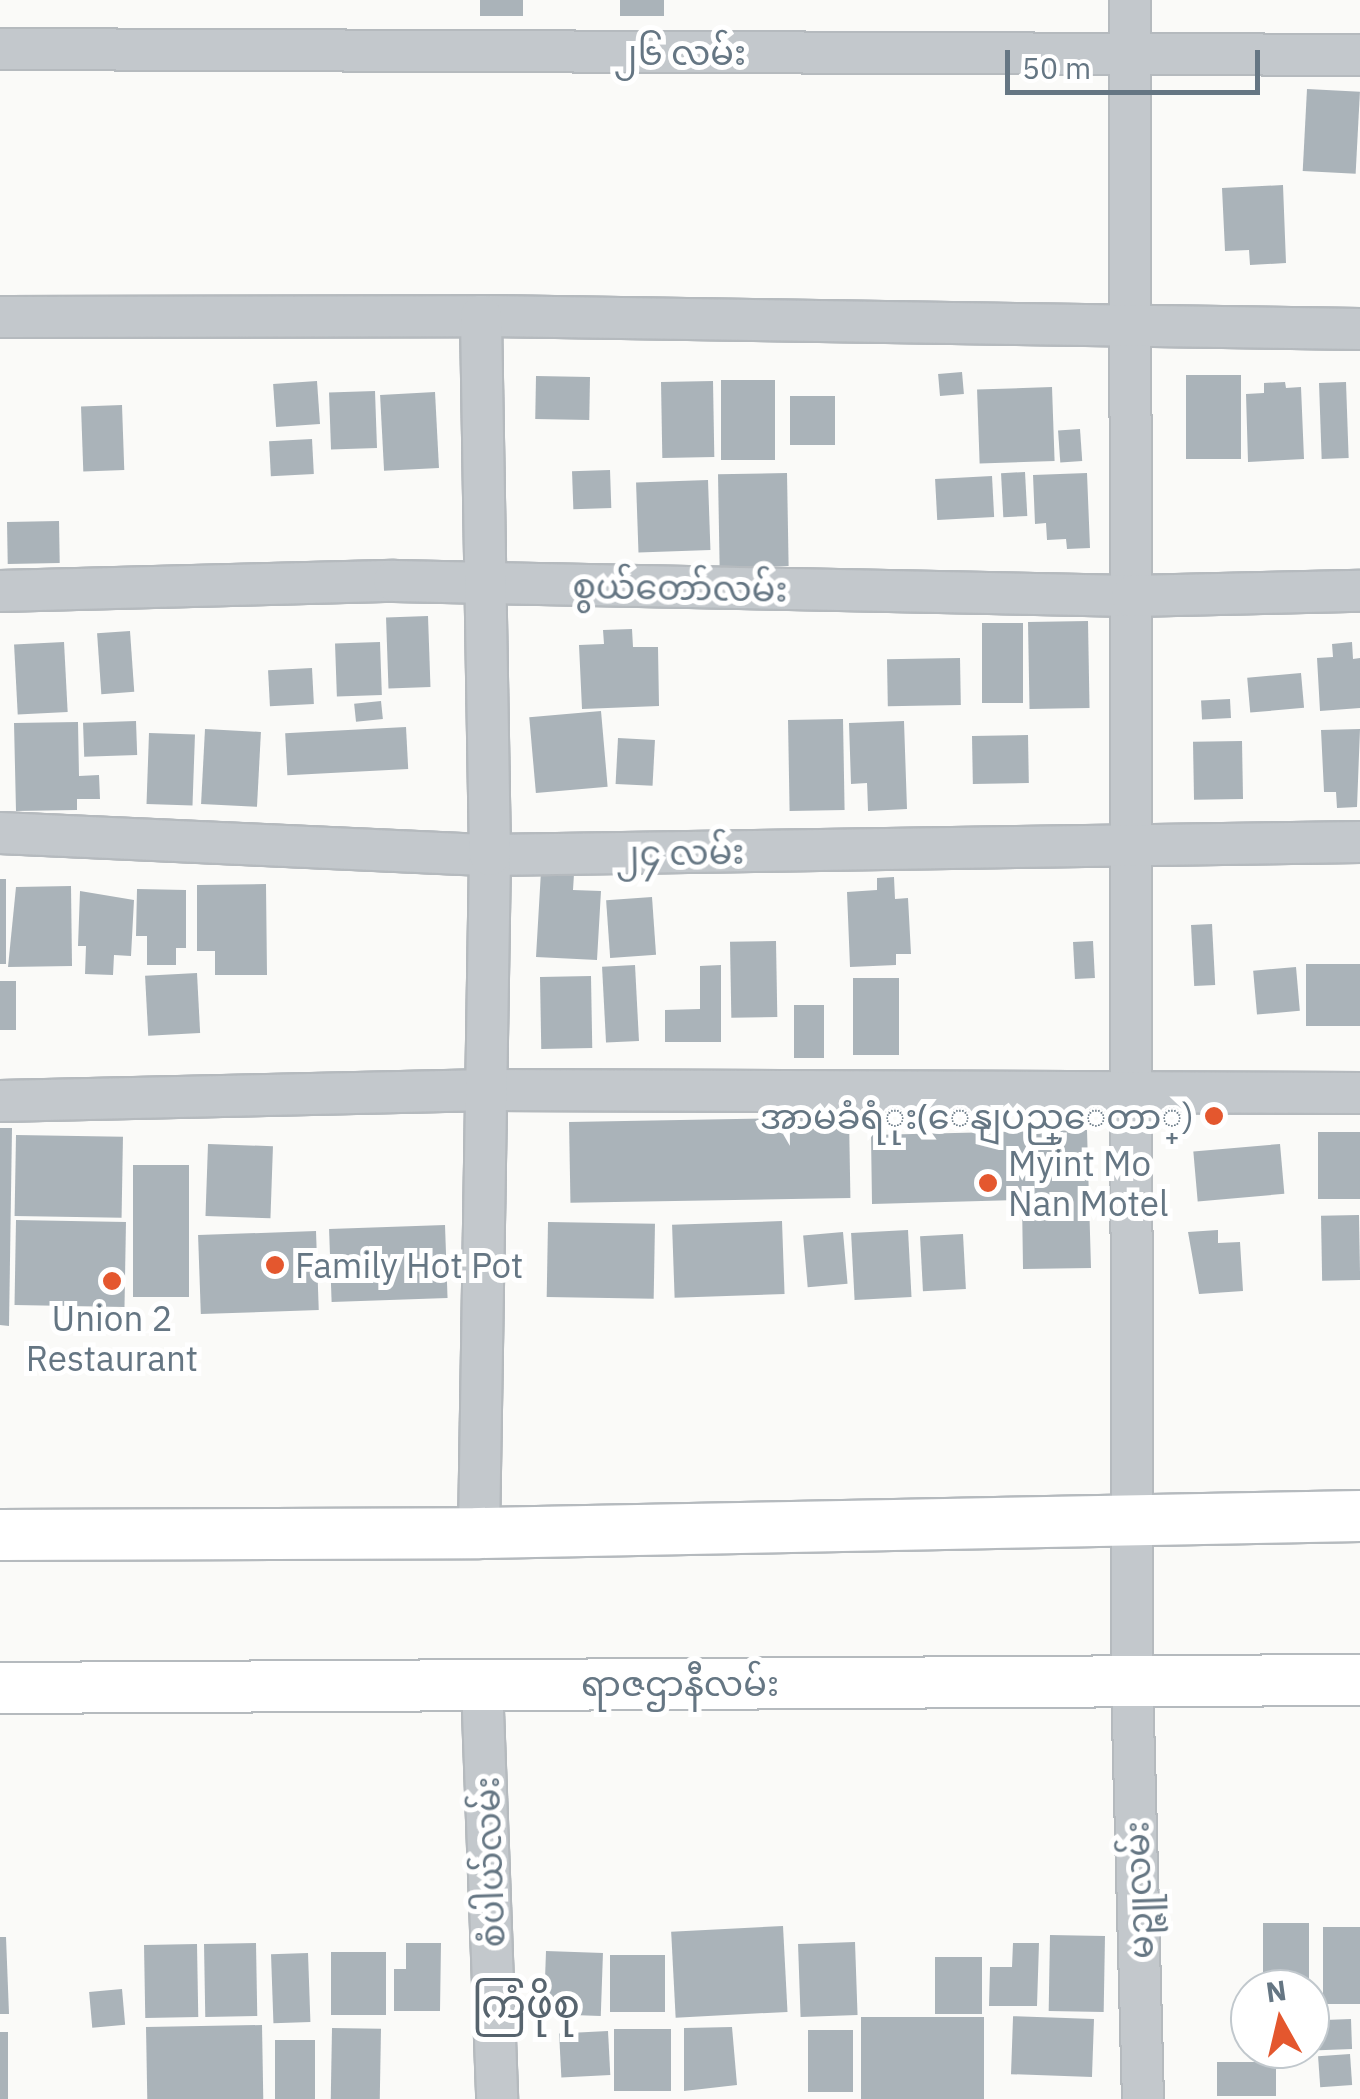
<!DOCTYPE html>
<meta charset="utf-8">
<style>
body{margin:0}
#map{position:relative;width:1360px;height:2099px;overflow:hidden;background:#fafaf8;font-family:"IBM Plex Sans","Noto Sans Myanmar",sans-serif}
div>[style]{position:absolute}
.building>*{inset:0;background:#aab3b9;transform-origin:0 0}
.roads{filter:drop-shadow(2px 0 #b5babe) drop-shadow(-2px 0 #b5babe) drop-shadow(0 2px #b5babe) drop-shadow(0 -2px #b5babe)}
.minor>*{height:40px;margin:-20px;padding:0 20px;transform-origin:20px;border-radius:20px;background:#c3c8cc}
.major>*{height:50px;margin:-25px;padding:0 25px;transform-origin:25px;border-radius:25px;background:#fff}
.dots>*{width:28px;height:28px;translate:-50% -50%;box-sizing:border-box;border:5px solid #fff;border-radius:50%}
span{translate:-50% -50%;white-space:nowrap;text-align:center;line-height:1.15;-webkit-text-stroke:10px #fff;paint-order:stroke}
.street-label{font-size:35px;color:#657683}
.poi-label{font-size:35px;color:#657683}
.right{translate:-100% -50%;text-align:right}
.left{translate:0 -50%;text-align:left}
.quarter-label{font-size:40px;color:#57646e}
.north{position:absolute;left:1230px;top:1969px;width:100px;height:100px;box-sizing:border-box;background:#fff;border:2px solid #c1c8cd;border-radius:50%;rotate:352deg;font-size:28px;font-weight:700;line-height:40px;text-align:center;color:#657683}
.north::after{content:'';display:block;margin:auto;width:35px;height:45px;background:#e4572e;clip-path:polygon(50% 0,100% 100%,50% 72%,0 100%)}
.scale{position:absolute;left:1005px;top:50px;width:255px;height:45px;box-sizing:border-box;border:5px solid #657683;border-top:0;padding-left:12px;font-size:30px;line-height:35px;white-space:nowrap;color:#657683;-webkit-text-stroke:8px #fff;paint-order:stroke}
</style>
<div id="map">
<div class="building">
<div style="left:480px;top:0;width:43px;height:16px"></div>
<div style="left:620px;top:0;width:44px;height:16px"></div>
<div style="left:1307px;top:89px;width:53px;height:82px;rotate:3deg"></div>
<div style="clip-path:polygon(1283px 185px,1286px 263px,1250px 265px,1249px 250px,1225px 251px,1222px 188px)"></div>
<div style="left:962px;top:372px;width:22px;height:24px;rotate:85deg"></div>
<div style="left:1241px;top:375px;width:84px;height:55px;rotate:90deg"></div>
<div style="left:536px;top:376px;width:54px;height:43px;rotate:1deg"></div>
<div style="left:721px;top:380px;width:54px;height:80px"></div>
<div style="left:317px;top:381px;width:43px;height:44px;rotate:86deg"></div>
<div style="left:713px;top:381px;width:76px;height:52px;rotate:89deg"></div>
<div style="clip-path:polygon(1285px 382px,1286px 388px,1301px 387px,1304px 459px,1248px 462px,1246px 394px,1264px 393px,1264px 383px)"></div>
<div style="left:1346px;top:382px;width:76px;height:27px;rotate:88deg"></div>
<div style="left:1052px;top:387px;width:74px;height:75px;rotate:88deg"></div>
<div style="left:375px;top:391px;width:57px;height:46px;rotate:88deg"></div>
<div style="left:435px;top:392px;width:76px;height:55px;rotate:87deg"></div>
<div style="left:790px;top:396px;width:45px;height:49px"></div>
<div style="left:122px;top:405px;width:65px;height:41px;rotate:88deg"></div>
<div style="left:1080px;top:429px;width:32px;height:22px;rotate:86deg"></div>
<div style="left:312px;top:439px;width:35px;height:43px;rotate:87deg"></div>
<div style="left:610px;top:470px;width:38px;height:38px;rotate:88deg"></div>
<div style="left:1025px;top:472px;width:44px;height:24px;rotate:87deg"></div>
<div style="left:787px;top:473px;width:93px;height:69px;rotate:89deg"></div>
<div style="clip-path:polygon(1087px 473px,1090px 548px,1067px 549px,1066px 539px,1047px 540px,1046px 523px,1035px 524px,1033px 475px)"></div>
<div style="left:992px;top:476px;width:41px;height:57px;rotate:87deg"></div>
<div style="left:708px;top:480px;width:70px;height:72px;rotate:88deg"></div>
<div style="left:59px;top:521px;width:42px;height:52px;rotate:89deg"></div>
<div style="left:428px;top:616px;width:71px;height:42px;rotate:88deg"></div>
<div style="left:1088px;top:621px;width:87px;height:60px;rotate:89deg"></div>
<div style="left:982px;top:623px;width:41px;height:80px"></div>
<div style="clip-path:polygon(632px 629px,633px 647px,658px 647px,659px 706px,582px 709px,579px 645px,604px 644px,603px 630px)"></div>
<div style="left:130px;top:631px;width:61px;height:33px;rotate:86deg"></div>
<div style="left:64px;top:642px;width:70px;height:50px;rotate:87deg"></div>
<div style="left:380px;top:642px;width:53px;height:45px;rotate:88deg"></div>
<div style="clip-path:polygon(1352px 642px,1353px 659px,1360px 658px,1360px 708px,1320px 711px,1317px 658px,1333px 657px,1332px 644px)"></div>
<div style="left:960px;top:658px;width:47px;height:73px;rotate:89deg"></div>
<div style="left:312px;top:668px;width:36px;height:44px;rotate:87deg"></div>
<div style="left:1301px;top:673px;width:35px;height:54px;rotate:85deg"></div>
<div style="left:1230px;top:699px;width:19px;height:29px;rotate:87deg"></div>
<div style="left:381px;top:701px;width:18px;height:27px;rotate:84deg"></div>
<div style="left:601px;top:711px;width:76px;height:72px;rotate:85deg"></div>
<div style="left:843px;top:719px;width:91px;height:55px;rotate:89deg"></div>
<div style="left:136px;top:721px;width:34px;height:53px;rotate:88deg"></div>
<div style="clip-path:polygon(904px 721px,907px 809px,868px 811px,867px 783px,851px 784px,849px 723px)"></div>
<div style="clip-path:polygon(78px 722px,79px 776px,99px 775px,100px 799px,77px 799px,77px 810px,16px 811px,14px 723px)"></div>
<div style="left:406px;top:727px;width:42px;height:121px;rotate:87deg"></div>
<div style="left:205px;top:729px;width:56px;height:75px;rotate:3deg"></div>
<div style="clip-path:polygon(1360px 729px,1357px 807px,1337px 808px,1336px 792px,1324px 792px,1321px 730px)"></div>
<div style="left:149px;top:733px;width:46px;height:71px;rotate:2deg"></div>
<div style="left:1028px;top:735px;width:48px;height:56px;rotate:89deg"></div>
<div style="left:618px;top:738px;width:37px;height:46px;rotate:3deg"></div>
<div style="left:1242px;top:741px;width:58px;height:49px;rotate:89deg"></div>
<div style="clip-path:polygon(541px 871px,574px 874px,573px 890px,601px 891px,597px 960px,536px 957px)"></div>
<div style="clip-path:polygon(894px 877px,895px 899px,908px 898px,911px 954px,896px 954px,896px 965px,850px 967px,847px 892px,877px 890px,877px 878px)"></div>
<div style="left:0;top:879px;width:6px;height:85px"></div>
<div style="clip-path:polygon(266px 884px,267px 975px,215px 975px,215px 951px,197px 951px,197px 885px)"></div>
<div style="clip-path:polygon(71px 886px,72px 966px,8px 967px,16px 887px)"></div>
<div style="clip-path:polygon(137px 889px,186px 890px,186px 948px,176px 948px,176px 965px,147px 965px,147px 936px,136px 936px)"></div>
<div style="clip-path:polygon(80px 891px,134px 900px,131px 956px,114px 955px,113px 975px,85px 974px,86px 946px,78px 946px)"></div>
<div style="left:652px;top:897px;width:58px;height:46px;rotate:86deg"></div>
<div style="left:1212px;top:924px;width:61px;height:21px;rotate:87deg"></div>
<div style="left:776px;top:941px;width:76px;height:46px;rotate:89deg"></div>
<div style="left:1093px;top:941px;width:37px;height:20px;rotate:87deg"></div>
<div style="left:1360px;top:964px;width:62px;height:54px;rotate:90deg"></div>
<div style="left:635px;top:965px;width:76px;height:33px;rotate:87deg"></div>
<div style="clip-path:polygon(721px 965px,721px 1042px,665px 1042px,665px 1010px,700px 1009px,700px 966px)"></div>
<div style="left:1296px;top:967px;width:44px;height:43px;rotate:85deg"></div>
<div style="left:197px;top:973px;width:60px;height:52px;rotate:87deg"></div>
<div style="left:591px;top:976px;width:72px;height:51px;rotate:89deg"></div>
<div style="left:853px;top:978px;width:46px;height:77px"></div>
<div style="left:0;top:981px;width:16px;height:49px"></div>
<div style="left:794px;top:1005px;width:30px;height:53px"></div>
<div style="left:849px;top:1117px;width:81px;height:280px;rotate:89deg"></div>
<div style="clip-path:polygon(0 1128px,12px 1128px,9px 1326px,0 1325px)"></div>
<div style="clip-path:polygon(1087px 1130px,1091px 1268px,1023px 1269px,1022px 1200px,872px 1204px,871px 1135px)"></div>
<div style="left:1360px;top:1132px;width:67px;height:42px;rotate:90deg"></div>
<div style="left:16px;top:1135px;width:107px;height:81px;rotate:1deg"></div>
<div style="left:208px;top:1144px;width:65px;height:72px;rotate:2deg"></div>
<div style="left:1280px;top:1144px;width:50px;height:87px;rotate:85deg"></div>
<div style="left:133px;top:1165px;width:56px;height:132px"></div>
<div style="left:1359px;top:1215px;width:65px;height:38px;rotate:89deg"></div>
<div style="left:16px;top:1220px;width:110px;height:85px;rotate:1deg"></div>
<div style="left:782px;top:1221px;width:73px;height:110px;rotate:88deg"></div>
<div style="left:548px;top:1222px;width:107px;height:75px;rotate:1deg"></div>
<div style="left:445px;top:1225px;width:73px;height:116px;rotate:88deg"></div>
<div style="left:908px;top:1230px;width:67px;height:57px;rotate:87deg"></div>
<div style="clip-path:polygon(1218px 1230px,1218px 1243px,1240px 1242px,1243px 1291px,1199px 1294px,1188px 1232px)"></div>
<div style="left:316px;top:1231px;width:79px;height:118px;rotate:88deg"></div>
<div style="left:843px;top:1232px;width:52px;height:40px;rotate:85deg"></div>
<div style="left:963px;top:1234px;width:55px;height:43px;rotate:87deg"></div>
<div style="left:1309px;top:1923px;width:66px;height:46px;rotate:90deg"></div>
<div style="left:783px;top:1926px;width:86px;height:112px;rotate:87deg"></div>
<div style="left:1360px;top:1927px;width:77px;height:37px;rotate:90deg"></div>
<div style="left:1050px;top:1935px;width:55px;height:76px;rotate:1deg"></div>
<div style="clip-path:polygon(0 1937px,6px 1937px,9px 2014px,0 2014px)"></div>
<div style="left:855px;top:1942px;width:73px;height:57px;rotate:88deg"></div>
<div style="left:256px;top:1943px;width:73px;height:52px;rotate:89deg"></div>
<div style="clip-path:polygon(406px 1943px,441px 1943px,440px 2011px,394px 2011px,394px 1969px,406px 1969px)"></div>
<div style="clip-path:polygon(1013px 1943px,1039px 1943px,1037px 2006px,989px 2006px,990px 1967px,1012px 1967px)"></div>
<div style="left:197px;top:1944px;width:73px;height:53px;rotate:89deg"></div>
<div style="left:546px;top:1951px;width:57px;height:63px;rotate:2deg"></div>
<div style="left:331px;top:1952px;width:55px;height:63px"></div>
<div style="left:308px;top:1953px;width:69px;height:37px;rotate:88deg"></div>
<div style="left:610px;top:1955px;width:55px;height:57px"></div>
<div style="left:935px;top:1957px;width:47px;height:57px"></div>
<div style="left:122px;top:1989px;width:36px;height:33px;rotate:85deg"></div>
<div style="left:861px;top:2017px;width:123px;height:82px"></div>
<div style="left:1094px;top:2019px;width:58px;height:81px;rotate:92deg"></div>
<div style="left:1351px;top:2019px;width:30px;height:33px;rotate:88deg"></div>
<div style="left:262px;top:2025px;width:74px;height:116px;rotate:89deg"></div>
<div style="clip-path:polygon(732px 2027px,737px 2085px,684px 2091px,684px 2028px)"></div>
<div style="left:332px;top:2028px;width:49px;height:71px;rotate:1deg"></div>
<div style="left:614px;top:2029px;width:57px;height:62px"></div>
<div style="left:808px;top:2030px;width:45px;height:62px"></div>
<div style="left:608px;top:2031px;width:44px;height:49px;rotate:87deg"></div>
<div style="left:0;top:2032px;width:8px;height:67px"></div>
<div style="left:275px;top:2040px;width:40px;height:59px"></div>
<div style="left:1256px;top:2049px;width:53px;height:10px"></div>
<div style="left:1350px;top:2054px;width:31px;height:32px;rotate:86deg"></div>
<div style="left:1276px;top:2062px;width:34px;height:59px;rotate:90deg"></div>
</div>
<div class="roads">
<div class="minor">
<div style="left:1130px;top:0;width:1681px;rotate:89.93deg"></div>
<div style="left:1132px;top:1681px;width:418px;rotate:88.5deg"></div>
<div style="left:0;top:49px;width:1360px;rotate:0.25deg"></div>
<div style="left:0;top:317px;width:481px;rotate:-0.1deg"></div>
<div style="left:481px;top:316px;width:879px;rotate:0.85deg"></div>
<div style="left:0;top:591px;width:394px;rotate:-1.5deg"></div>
<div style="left:394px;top:581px;width:738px;rotate:1.16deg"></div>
<div style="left:1132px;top:596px;width:228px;rotate:-1.3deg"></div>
<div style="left:0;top:833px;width:490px;rotate:2.6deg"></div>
<div style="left:490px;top:855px;width:870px;rotate:-0.86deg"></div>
<div style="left:0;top:1101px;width:489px;rotate:-1.3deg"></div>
<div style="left:489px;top:1090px;width:871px;rotate:0.2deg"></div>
<div style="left:479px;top:1533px;width:678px;rotate:-89.07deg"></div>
<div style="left:490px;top:855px;width:539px;rotate:-90.96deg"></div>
<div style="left:482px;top:1684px;width:415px;rotate:87.9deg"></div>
</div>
<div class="major">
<div style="left:0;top:1535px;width:479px;rotate:-0.2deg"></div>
<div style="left:479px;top:1533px;width:881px;rotate:-1.11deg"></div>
<div style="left:0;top:1688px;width:1360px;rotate:-0.34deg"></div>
</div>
</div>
<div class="dots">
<div style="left:1214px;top:1116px;background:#e4572e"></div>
<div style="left:988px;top:1183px;background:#e4572e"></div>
<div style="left:275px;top:1265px;background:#e4572e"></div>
<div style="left:112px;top:1281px;background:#e4572e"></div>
</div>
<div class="street-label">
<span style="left:680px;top:52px">၂၆ လမ်း</span>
<span style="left:680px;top:587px;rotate:1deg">စွယ်တော်လမ်း</span>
<span style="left:680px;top:852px;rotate:-1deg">၂၄ လမ်း</span>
<span style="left:680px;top:1683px">ရာဇဌာနီလမ်း</span>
<span style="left:489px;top:1862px;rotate:-92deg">စံပါယ်လမ်း</span>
<span style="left:1138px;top:1890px;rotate:-92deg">မဉ္ဇူလမ်း</span>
</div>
<div class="poi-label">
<span class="right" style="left:1194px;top:1116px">အာမခံရံုး(ေနျပည္ေတာ္)</span>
<span class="left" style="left:1008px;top:1183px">Myint Mo<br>Nan Motel</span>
<span class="left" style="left:295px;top:1265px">Family Hot Pot</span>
<span style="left:112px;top:1338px">Union 2<br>Restaurant</span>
</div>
<div class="quarter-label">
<span style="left:526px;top:2003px">ကြံဖိုစု</span>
</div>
<div class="north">N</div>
<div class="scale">50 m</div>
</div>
